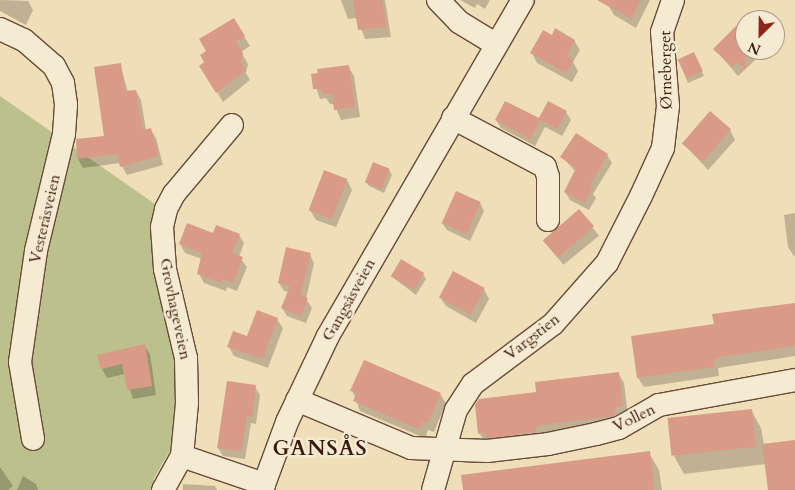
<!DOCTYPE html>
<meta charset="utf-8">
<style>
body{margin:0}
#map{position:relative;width:795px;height:490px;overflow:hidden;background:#f0deb9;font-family:Cardo,serif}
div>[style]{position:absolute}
.green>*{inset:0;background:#bcc08d}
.shadow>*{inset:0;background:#0003;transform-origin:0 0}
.building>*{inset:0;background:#d99b87;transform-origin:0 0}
.roads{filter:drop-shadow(1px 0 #694b38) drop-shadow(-1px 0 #694b38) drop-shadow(0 1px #694b38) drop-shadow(0 -1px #694b38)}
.minor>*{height:22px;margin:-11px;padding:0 11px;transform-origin:11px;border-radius:11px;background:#f5ead2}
span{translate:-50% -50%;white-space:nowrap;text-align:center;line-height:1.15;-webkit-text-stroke:5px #f5ead2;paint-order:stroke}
.street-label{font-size:16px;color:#3c1a0d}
.district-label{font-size:21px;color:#3c1a0d;font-weight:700;letter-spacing:1px}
.north{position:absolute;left:735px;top:10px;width:50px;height:50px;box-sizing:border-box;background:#f5ead2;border:1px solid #ab9783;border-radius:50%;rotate:203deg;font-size:14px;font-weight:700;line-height:20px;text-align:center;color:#3c1a0d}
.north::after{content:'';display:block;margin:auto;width:18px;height:22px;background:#8f2418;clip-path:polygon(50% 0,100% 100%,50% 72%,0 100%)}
</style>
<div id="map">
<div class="green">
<div style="clip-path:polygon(0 96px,155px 204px,199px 400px,153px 480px,164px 485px,162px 490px,0 490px)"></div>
</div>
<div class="shadow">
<div style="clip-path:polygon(0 0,28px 1px,33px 10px,26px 25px,0 11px)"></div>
<div style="clip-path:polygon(341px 0,385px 0,391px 37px,365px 39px,357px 18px,348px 19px)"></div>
<div style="clip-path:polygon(460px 0,490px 0,485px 9px,477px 4px,475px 8px)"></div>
<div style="clip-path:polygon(610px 0,650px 0,636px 28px,614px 15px,608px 5px)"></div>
<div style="clip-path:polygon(234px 20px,250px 46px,241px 52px,248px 64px,246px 73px,250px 80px,223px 102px,201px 66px,206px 63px,208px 51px)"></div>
<div style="clip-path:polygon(745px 29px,745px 50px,764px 52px,738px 76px,715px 49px)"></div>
<div style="clip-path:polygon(552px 36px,574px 40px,580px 50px,573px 62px,578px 71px,572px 82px,537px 63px,532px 53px)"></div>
<div style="clip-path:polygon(696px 58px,704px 76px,688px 83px,679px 60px)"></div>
<div style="clip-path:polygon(120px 64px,128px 92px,136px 91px,141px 100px,146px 130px,150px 129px,156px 138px,163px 165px,127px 175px,120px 163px,83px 168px,78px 159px,105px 137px)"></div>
<div style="clip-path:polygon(348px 66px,354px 76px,360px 117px,341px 120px,334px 104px,330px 104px,326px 98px,320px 99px,312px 75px)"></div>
<div style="clip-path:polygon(566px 112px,571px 120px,562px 136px,545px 127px,535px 146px,501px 128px,496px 120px,539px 120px)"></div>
<div style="clip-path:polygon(730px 130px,735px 140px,708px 170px,683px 143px)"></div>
<div style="clip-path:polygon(607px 155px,612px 163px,593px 194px,596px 198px,589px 210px,570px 200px,565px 192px,576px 172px,562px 157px)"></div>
<div style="clip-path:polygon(389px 170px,392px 175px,384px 193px,369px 186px,366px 182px)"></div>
<div style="clip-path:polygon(347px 180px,352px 190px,336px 227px,316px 220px,310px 210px)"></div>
<div style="clip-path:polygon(480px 203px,484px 211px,470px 241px,447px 230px,442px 223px)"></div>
<div style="left:579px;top:211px;width:32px;height:46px;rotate:51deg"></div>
<div style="clip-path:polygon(795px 213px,795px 256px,794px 256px,788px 247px,784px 215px)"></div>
<div style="clip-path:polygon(213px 235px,239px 235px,244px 243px,239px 257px,247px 267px,237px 291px,227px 287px,226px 291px,204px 283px,199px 274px,202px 259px,185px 253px,180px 244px)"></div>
<div style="clip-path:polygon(310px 255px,314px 263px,306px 299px,312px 308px,306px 323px,287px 316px,282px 308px,289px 292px,284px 291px,279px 283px)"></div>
<div style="clip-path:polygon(423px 274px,426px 279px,416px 295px,391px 276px)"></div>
<div style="clip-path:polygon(484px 289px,489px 299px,476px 323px,446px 306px,440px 297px)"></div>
<div style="clip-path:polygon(795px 304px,795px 356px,718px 368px,719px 376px,644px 387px,638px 378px,633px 337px,715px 325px)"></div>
<div style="clip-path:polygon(277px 319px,283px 328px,268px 368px,234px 356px,229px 347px)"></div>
<div style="clip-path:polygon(144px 345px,150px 354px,156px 395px,133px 399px,125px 374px,107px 378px,102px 369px)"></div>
<div style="clip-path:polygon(618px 373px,624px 383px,628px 416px,622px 423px,485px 443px,480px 434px)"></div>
<div style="clip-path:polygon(228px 383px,255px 387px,260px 395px,256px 424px,251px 423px,245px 459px,223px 456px,218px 448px)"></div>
<div style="clip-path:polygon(352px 390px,440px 394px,446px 403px,434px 432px,428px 430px,425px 438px,360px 411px)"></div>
<div style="clip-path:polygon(751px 410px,761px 428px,764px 445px,795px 441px,795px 490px,769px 490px,766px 464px,684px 474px,674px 456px)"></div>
<div style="clip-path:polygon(649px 453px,659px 470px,662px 490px,464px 490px)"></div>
<div style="clip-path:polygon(0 467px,13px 486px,8px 490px,0 490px)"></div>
<div style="clip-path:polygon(23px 476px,36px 484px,38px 490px,17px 490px)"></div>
<div style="clip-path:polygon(183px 484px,215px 486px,217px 490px,183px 490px)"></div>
</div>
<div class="building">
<div style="clip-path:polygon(353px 0,382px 0,387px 27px,358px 30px)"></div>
<div style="clip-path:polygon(597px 0,641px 0,631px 19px)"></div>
<div style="clip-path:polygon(745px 17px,745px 70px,737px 62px,732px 67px,713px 49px)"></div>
<div style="clip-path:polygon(234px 18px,245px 36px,236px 42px,243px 53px,241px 63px,246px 70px,216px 93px,199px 66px,204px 62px,200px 55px,206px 51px,199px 39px)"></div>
<div style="clip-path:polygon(555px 28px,575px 40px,566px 56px,574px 60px,566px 73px,530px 53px,543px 30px,552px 35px)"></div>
<div style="left:694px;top:52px;width:21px;height:18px;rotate:65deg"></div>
<div style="clip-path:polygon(121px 63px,125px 91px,136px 90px,143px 130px,151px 128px,159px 156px,120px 167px,117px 154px,77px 159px,76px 139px,104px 136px,94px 67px)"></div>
<div style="clip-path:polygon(349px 65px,355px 107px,334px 110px,332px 94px,323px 95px,320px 89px,313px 89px,311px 74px,318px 73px,317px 69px)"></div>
<div style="clip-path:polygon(505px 101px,539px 118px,548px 101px,567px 111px,557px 129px,540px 120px,530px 139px,495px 120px)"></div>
<div style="left:710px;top:111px;width:28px;height:43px;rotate:41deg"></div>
<div style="clip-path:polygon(576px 133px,608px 154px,589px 187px,592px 189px,585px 203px,564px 192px,576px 168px,560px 157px)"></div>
<div style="left:373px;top:162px;width:18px;height:22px;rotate:22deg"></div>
<div style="left:324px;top:170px;width:25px;height:43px;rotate:21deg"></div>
<div style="left:456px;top:191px;width:27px;height:35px;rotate:24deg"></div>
<div style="left:579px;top:209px;width:23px;height:48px;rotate:49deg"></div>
<div style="clip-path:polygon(187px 223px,213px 233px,216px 225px,240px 234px,232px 253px,243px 257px,233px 283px,222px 279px,221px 283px,197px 274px,202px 253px,179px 244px)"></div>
<div style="clip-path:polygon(286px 247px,311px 253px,300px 295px,308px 298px,301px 316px,281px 308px,290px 286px,278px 283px)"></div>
<div style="left:401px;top:259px;width:27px;height:20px;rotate:31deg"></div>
<div style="left:453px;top:271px;width:36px;height:30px;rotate:28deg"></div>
<div style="clip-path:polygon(795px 303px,795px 346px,719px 357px,714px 359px,715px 367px,637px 378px,631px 336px,714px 324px,712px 314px)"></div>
<div style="clip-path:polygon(257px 310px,278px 318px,263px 359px,227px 347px,233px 331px,247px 336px)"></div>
<div style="clip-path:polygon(145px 344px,152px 386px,127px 390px,122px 364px,101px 369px,97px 355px)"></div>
<div style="clip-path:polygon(364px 360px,441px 393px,428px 423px,423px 421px,419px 429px,353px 401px,357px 393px,350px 391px)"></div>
<div style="clip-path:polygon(619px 372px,623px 406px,616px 407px,614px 416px,542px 425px,536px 427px,536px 432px,487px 438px,485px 433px,478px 434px,475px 405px,479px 399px,536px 392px,535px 382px)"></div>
<div style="clip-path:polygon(227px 381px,256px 385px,252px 417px,247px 416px,241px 451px,217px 448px)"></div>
<div style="left:752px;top:409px;width:38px;height:85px;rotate:84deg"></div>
<div style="clip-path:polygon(795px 440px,795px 490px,768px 490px,762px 444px)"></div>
<div style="clip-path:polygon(650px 451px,654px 490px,463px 490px,461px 475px)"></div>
</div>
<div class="roads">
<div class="minor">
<div style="left:438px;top:0;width:30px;rotate:46deg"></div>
<div style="left:459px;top:22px;width:44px;rotate:31.2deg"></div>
<div style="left:0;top:29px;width:26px;rotate:25deg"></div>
<div style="left:24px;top:40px;width:40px;rotate:41deg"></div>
<div style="left:54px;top:66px;width:19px;rotate:62deg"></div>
<div style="left:63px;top:83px;width:22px;rotate:82deg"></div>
<div style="left:66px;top:105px;width:29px;rotate:94deg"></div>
<div style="left:64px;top:134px;width:120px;rotate:103.5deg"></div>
<div style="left:36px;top:251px;width:112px;rotate:98.2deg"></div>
<div style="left:20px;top:362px;width:78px;rotate:80.4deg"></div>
<div style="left:453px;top:118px;width:104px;rotate:28deg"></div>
<div style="left:545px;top:167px;width:10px;rotate:73deg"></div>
<div style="left:548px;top:177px;width:43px;rotate:90deg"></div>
<div style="left:297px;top:400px;width:124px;rotate:22.8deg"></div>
<div style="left:411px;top:448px;width:76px;rotate:2.3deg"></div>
<div style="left:487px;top:451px;width:61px;rotate:-6.5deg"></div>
<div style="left:548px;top:444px;width:49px;rotate:-11.8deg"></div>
<div style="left:596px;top:434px;width:24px;rotate:-15deg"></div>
<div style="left:619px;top:428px;width:46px;rotate:-29.9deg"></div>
<div style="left:659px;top:405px;width:138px;rotate:-10.4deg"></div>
<div style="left:182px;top:456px;width:53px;rotate:-84.6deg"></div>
<div style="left:187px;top:403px;width:45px;rotate:-91.3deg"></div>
<div style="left:186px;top:358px;width:91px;rotate:-103.3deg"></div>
<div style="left:165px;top:269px;width:42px;rotate:-94.1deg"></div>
<div style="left:162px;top:227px;width:18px;rotate:-77deg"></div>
<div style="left:166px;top:209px;width:17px;rotate:-62deg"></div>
<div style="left:174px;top:194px;width:90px;rotate:-50deg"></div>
<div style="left:163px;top:490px;width:39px;rotate:-61deg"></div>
<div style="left:182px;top:456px;width:87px;rotate:18.9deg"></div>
<div style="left:262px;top:490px;width:72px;rotate:-69.8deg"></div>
<div style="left:287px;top:422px;width:95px;rotate:-64.5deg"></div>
<div style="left:328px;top:336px;width:388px;rotate:-59.9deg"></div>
<div style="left:433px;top:490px;width:83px;rotate:-74deg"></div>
<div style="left:456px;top:410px;width:31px;rotate:-57deg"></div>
<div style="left:473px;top:384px;width:100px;rotate:-36.9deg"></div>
<div style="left:553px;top:324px;width:81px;rotate:-48.5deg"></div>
<div style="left:607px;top:263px;width:75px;rotate:-63.1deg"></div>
<div style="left:641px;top:196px;width:53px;rotate:-65.4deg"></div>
<div style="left:663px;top:148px;width:42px;rotate:-83.2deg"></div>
<div style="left:668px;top:106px;width:74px;rotate:-94.6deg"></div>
<div style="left:662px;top:32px;width:34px;rotate:-71deg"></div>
</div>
</div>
<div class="street-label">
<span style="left:666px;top:70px;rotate:-91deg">Ørneberget</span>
<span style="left:45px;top:219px;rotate:-77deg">Vesteråsveien</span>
<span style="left:349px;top:300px;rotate:-61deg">Gangsåsveien</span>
<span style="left:175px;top:309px;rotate:78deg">Grovhageveien</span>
<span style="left:532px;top:337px;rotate:-38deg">Vargstien</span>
<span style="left:634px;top:418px;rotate:-26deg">Vollen</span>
</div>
<div class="district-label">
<span style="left:320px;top:449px">GANSÅS</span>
</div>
<div class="north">N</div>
</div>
